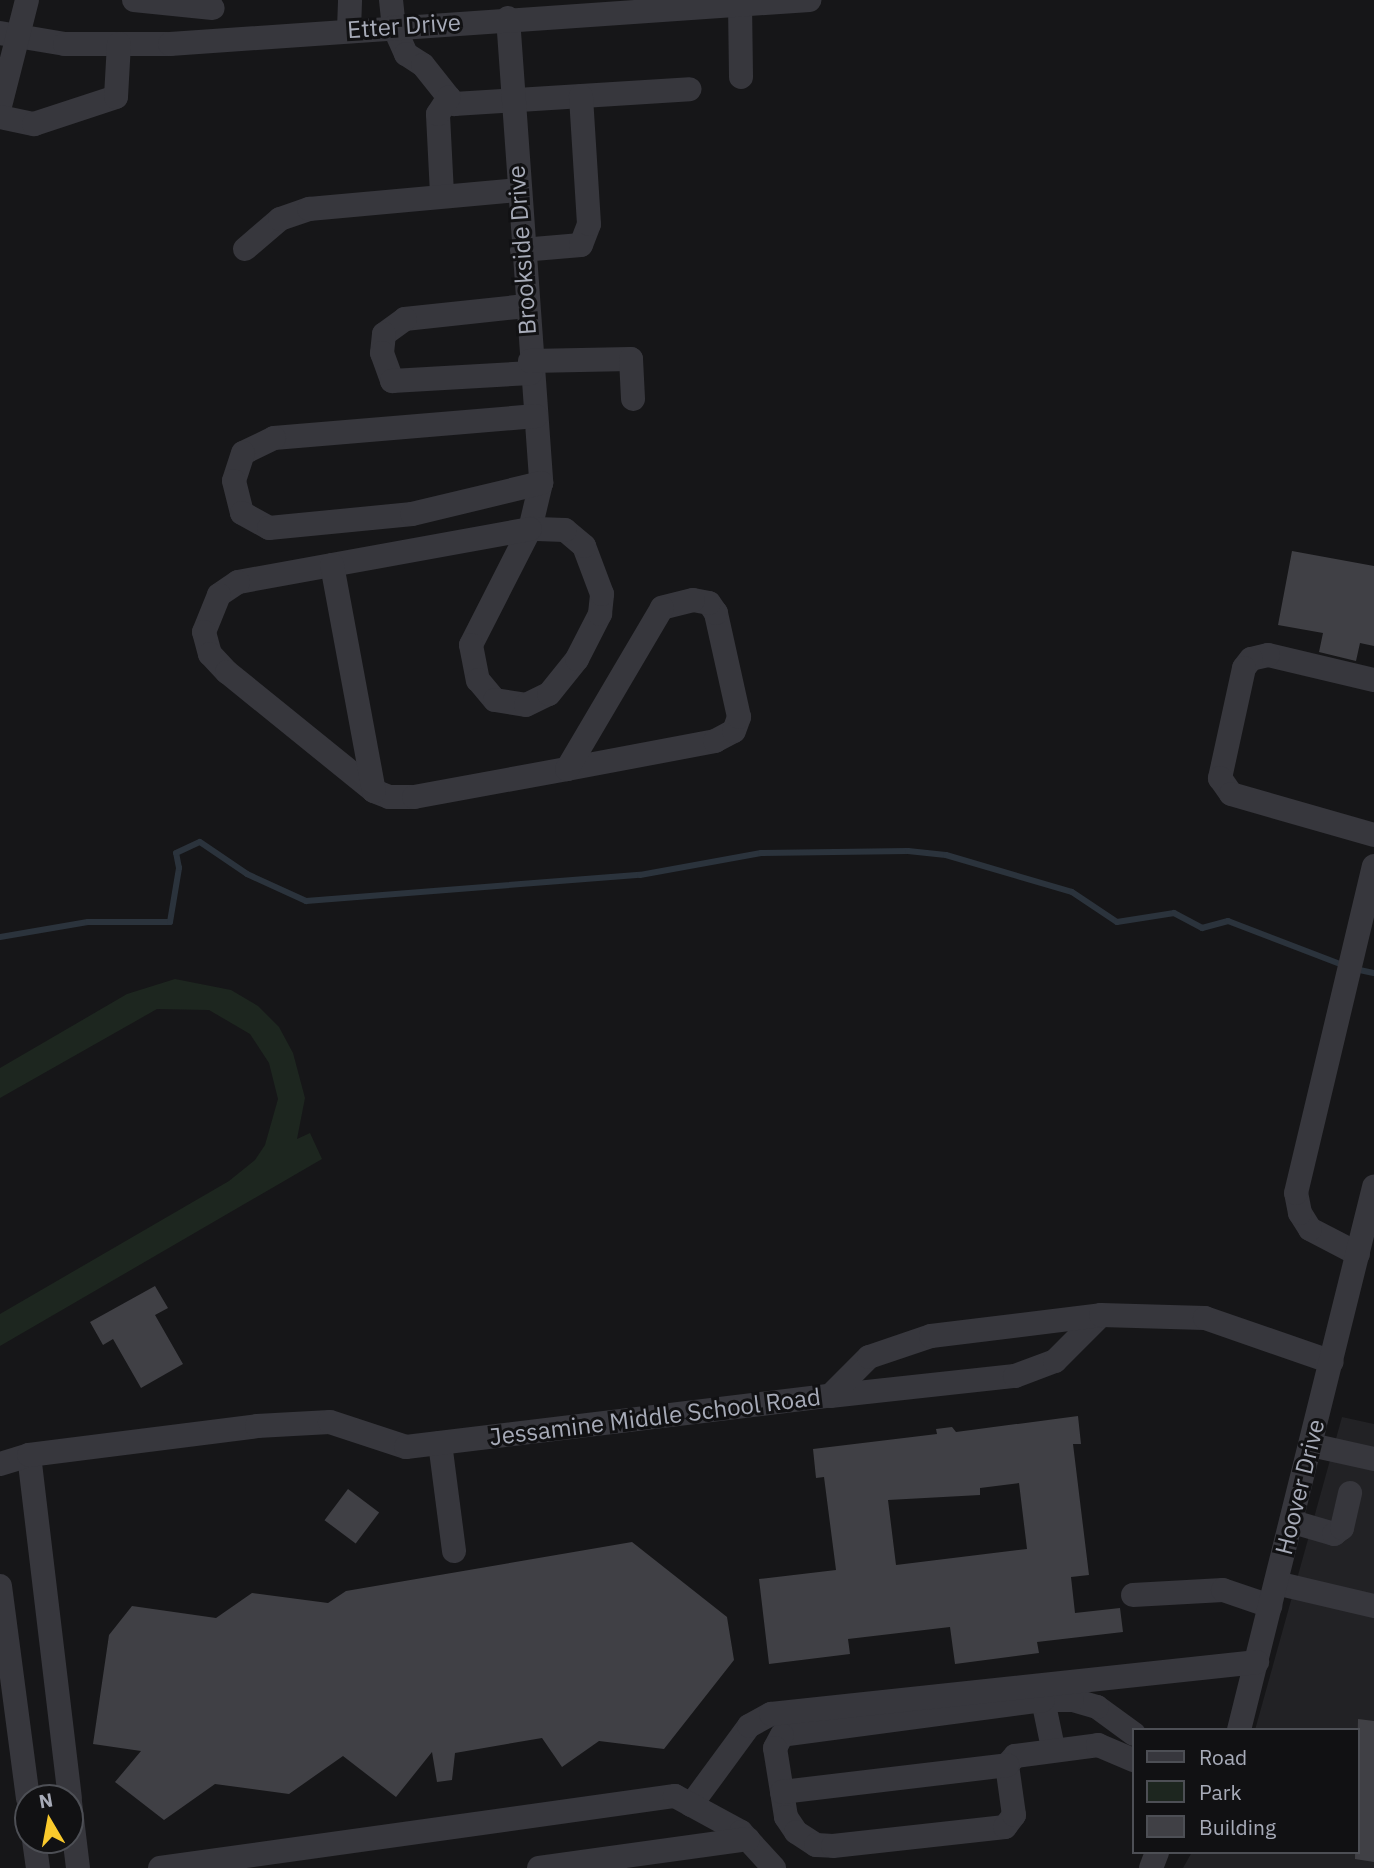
<!DOCTYPE html>
<style>
body{margin:0}
#map{position:relative;width:1374px;height:1868px;overflow:hidden;background:#161618;font-family:"IBM Plex Sans",sans-serif}
div>[style]{position:absolute}
.built>*{inset:0;background:#222225}
.green>*{inset:0;background:#1d261f}
.stream>*{height:6px;margin:-3px;padding:0 3px;transform-origin:3px;border-radius:3px;background:#2b333c}
.building>*{inset:0;background:#404045;transform-origin:0 0}
.minor>*{height:24px;margin:-12px;padding:0 12px;transform-origin:12px;border-radius:12px;background:#37373d}
span{translate:-50% -50%;white-space:nowrap;text-align:center;line-height:1.15;-webkit-text-stroke:6px #111113;paint-order:stroke}
.street-label{font-size:24px;color:#a7abb8}
.legend{position:absolute;left:1132px;top:1728px;width:228px;height:126px;box-sizing:border-box;background:#111113;border:2px solid #4d4f55;margin:0;padding:9px 12px;list-style:none;font-size:21px;color:#a7abb8}
.legend li{display:flex;align-items:center;gap:14px;height:35px}
.legend b{width:35px;border:2px solid #4d4f55}
.north{position:absolute;left:14px;top:1784px;width:70px;height:70px;box-sizing:border-box;background:#111113;border:2px solid #4d4f55;border-radius:50%;rotate:350deg;font-size:19px;font-weight:700;line-height:28px;text-align:center;color:#a7abb8}
.north::after{content:'';display:block;margin:auto;width:24px;height:32px;background:#faca2c;clip-path:polygon(50% 0,100% 100%,50% 72%,0 100%)}
</style>
<div id="map">
<div class="built">
<div style="clip-path:polygon(1342px 1417px,1374px 1424px,1374px 1868px,1183px 1868px,1192px 1852px,1358px 1852px,1358px 1730px,1255px 1730px)"></div>
</div>
<div class="green">
<div style="clip-path:polygon(175px 979px,231px 990px,258px 1006px,279px 1027px,293px 1053px,305px 1098px,297px 1139px,310px 1133px,322px 1159px,0 1346px,0 1314px,229px 1181px,255px 1160px,265px 1145px,278px 1099px,269px 1063px,250px 1034px,209px 1010px,157px 1009px,0 1098px,0 1068px,127px 994px)"></div>
</div>
<div class="stream">
<div style="left:0;top:937px;width:89px;rotate:-9.7deg"></div>
<div style="left:88px;top:922px;width:82px"></div>
<div style="left:170px;top:922px;width:55px;rotate:-80.5deg"></div>
<div style="left:179px;top:868px;width:15px;rotate:-101deg"></div>
<div style="left:176px;top:853px;width:26px;rotate:-25deg"></div>
<div style="left:200px;top:842px;width:57px;rotate:34.2deg"></div>
<div style="left:247px;top:874px;width:65px;rotate:24.6deg"></div>
<div style="left:306px;top:901px;width:335px;rotate:-4.5deg"></div>
<div style="left:640px;top:875px;width:123px;rotate:-10.3deg"></div>
<div style="left:761px;top:853px;width:147px;rotate:-0.8deg"></div>
<div style="left:908px;top:851px;width:38px;rotate:6deg"></div>
<div style="left:946px;top:855px;width:131px;rotate:16.4deg"></div>
<div style="left:1072px;top:892px;width:54px;rotate:33.7deg"></div>
<div style="left:1117px;top:922px;width:58px;rotate:-9deg"></div>
<div style="left:1174px;top:913px;width:32px;rotate:28deg"></div>
<div style="left:1202px;top:928px;width:27px;rotate:-15deg"></div>
<div style="left:1228px;top:921px;width:125px;rotate:21deg"></div>
<div style="left:1355px;top:969px;width:19px;rotate:12deg"></div>
</div>
<div class="building">
<div style="clip-path:polygon(1292px 551px,1374px 566px,1374px 646px,1360px 643px,1356px 661px,1319px 652px,1323px 633px,1278px 625px)"></div>
<div style="clip-path:polygon(155px 1286px,168px 1308px,155px 1315px,183px 1364px,141px 1388px,113px 1339px,103px 1345px,90px 1322px)"></div>
<div style="clip-path:polygon(evenodd,1078px 1416px,1081px 1444px,1073px 1444px,1089px 1575px,1071px 1577px,1075px 1613px,1120px 1608px,1123px 1632px,1037px 1642px,1039px 1653px,955px 1664px,950px 1627px,848px 1639px,850px 1654px,769px 1664px,759px 1579px,836px 1570px,824px 1477px,816px 1478px,813px 1449px,937px 1434px,936px 1429px,952px 1427px,956px 1432px,1078px 1416px,1019px 1483px,1027px 1549px,896px 1565px,888px 1500px,980px 1495px,980px 1488px,1019px 1483px)"></div>
<div style="left:348px;top:1489px;width:39px;height:39px;rotate:37deg"></div>
<div style="clip-path:polygon(632px 1542px,727px 1617px,734px 1660px,664px 1749px,599px 1741px,562px 1767px,542px 1738px,455px 1753px,452px 1780px,437px 1782px,432px 1752px,396px 1797px,343px 1756px,289px 1794px,215px 1784px,164px 1820px,115px 1782px,141px 1751px,93px 1744px,109px 1635px,132px 1606px,216px 1618px,252px 1593px,328px 1603px,346px 1591px)"></div>
<div style="clip-path:polygon(1358px 1719px,1374px 1721px,1374px 1862px,1355px 1859px)"></div>
</div>
<div class="minor">
<div style="left:134px;top:0;width:79px;rotate:5.8deg"></div>
<div style="left:391px;top:0;width:27px;rotate:84deg"></div>
<div style="left:394px;top:27px;width:30px;rotate:66deg"></div>
<div style="left:406px;top:54px;width:20px;rotate:33deg"></div>
<div style="left:423px;top:65px;width:50px;rotate:51.5deg"></div>
<div style="left:454px;top:104px;width:236px;rotate:-3.6deg"></div>
<div style="left:740px;top:4px;width:73px;rotate:89.2deg"></div>
<div style="left:508px;top:18px;width:466px;rotate:85.9deg"></div>
<div style="left:541px;top:483px;width:47px;rotate:103.4deg"></div>
<div style="left:530px;top:529px;width:130px;rotate:117deg"></div>
<div style="left:471px;top:645px;width:36px;rotate:79deg"></div>
<div style="left:478px;top:680px;width:26px;rotate:50deg"></div>
<div style="left:495px;top:700px;width:31px;rotate:9deg"></div>
<div style="left:526px;top:705px;width:25px;rotate:-26deg"></div>
<div style="left:549px;top:694px;width:45px;rotate:-51.3deg"></div>
<div style="left:577px;top:659px;width:51px;rotate:-62.9deg"></div>
<div style="left:600px;top:614px;width:20px;rotate:-84deg"></div>
<div style="left:602px;top:594px;width:51px;rotate:-110.6deg"></div>
<div style="left:584px;top:546px;width:25px;rotate:-140deg"></div>
<div style="left:565px;top:530px;width:35px;rotate:-178deg"></div>
<div style="left:530px;top:529px;width:297px;rotate:169.7deg"></div>
<div style="left:238px;top:582px;width:23px;rotate:146deg"></div>
<div style="left:219px;top:595px;width:40px;rotate:112deg"></div>
<div style="left:204px;top:632px;width:23px;rotate:75deg"></div>
<div style="left:210px;top:654px;width:25px;rotate:47deg"></div>
<div style="left:227px;top:672px;width:189px;rotate:39deg"></div>
<div style="left:374px;top:791px;width:16px;rotate:22deg"></div>
<div style="left:389px;top:797px;width:25px"></div>
<div style="left:414px;top:797px;width:156px;rotate:-10.4deg"></div>
<div style="left:567px;top:769px;width:151px;rotate:-10.7deg"></div>
<div style="left:715px;top:741px;width:21px;rotate:-28deg"></div>
<div style="left:734px;top:731px;width:15px;rotate:-70deg"></div>
<div style="left:739px;top:717px;width:107px;rotate:-102.5deg"></div>
<div style="left:716px;top:613px;width:12px;rotate:-125deg"></div>
<div style="left:709px;top:603px;width:16px;rotate:-169deg"></div>
<div style="left:693px;top:600px;width:32px;rotate:166deg"></div>
<div style="left:662px;top:608px;width:187px;rotate:120.5deg"></div>
<div style="left:349px;top:30px;width:30px;rotate:-88deg"></div>
<div style="left:0;top:33px;width:66px;rotate:9.6deg"></div>
<div style="left:65px;top:44px;width:105px"></div>
<div style="left:170px;top:44px;width:641px;rotate:-3.94deg"></div>
<div style="left:0;top:106px;width:109px;rotate:-75.7deg"></div>
<div style="left:0;top:117px;width:35px;rotate:12deg"></div>
<div style="left:34px;top:124px;width:86px;rotate:-18.2deg"></div>
<div style="left:116px;top:97px;width:53px;rotate:-86.8deg"></div>
<div style="left:442px;top:194px;width:80px;rotate:-92.9deg"></div>
<div style="left:438px;top:114px;width:20px;rotate:-57deg"></div>
<div style="left:245px;top:249px;width:46px;rotate:-40.6deg"></div>
<div style="left:280px;top:219px;width:31px;rotate:-19deg"></div>
<div style="left:309px;top:209px;width:210px;rotate:-5.2deg"></div>
<div style="left:522px;top:250px;width:59px;rotate:-4.8deg"></div>
<div style="left:581px;top:245px;width:22px;rotate:-69deg"></div>
<div style="left:589px;top:224px;width:128px;rotate:-93.6deg"></div>
<div style="left:526px;top:306px;width:122px;rotate:173.9deg"></div>
<div style="left:405px;top:319px;width:26px;rotate:144deg"></div>
<div style="left:384px;top:334px;width:19px;rotate:96deg"></div>
<div style="left:382px;top:353px;width:30px;rotate:70deg"></div>
<div style="left:392px;top:381px;width:139px;rotate:-3.3deg"></div>
<div style="left:530px;top:361px;width:101px;rotate:-1.1deg"></div>
<div style="left:631px;top:359px;width:40px;rotate:87.1deg"></div>
<div style="left:536px;top:416px;width:263px;rotate:175.2deg"></div>
<div style="left:274px;top:438px;width:34px;rotate:154deg"></div>
<div style="left:243px;top:453px;width:29px;rotate:108deg"></div>
<div style="left:234px;top:481px;width:33px;rotate:76deg"></div>
<div style="left:242px;top:513px;width:31px;rotate:29deg"></div>
<div style="left:269px;top:528px;width:144px;rotate:-5.6deg"></div>
<div style="left:412px;top:514px;width:133px;rotate:-13.5deg"></div>
<div style="left:332px;top:565px;width:230px;rotate:79.5deg"></div>
<div style="left:1374px;top:680px;width:109px;rotate:-166.7deg"></div>
<div style="left:1268px;top:655px;width:17px;rotate:167deg"></div>
<div style="left:1251px;top:659px;width:11px;rotate:128deg"></div>
<div style="left:1244px;top:668px;width:113px;rotate:102.3deg"></div>
<div style="left:1220px;top:778px;width:19px;rotate:55deg"></div>
<div style="left:1231px;top:794px;width:149px;rotate:16deg"></div>
<div style="left:1358px;top:1254px;width:54px;rotate:-152.5deg"></div>
<div style="left:1310px;top:1229px;width:19px;rotate:-122deg"></div>
<div style="left:1300px;top:1213px;width:20px;rotate:-101deg"></div>
<div style="left:1296px;top:1193px;width:336px;rotate:-76.6deg"></div>
<div style="left:830px;top:1396px;width:186px;rotate:-6.2deg"></div>
<div style="left:1015px;top:1376px;width:43px;rotate:-20.6deg"></div>
<div style="left:1055px;top:1361px;width:65px;rotate:-45deg"></div>
<div style="left:440px;top:1443px;width:109px;rotate:82.6deg"></div>
<div style="left:1311px;top:1445px;width:65px;rotate:12.5deg"></div>
<div style="left:29px;top:1455px;width:345px;rotate:83.2deg"></div>
<div style="left:0;top:1464px;width:30px;rotate:-17deg"></div>
<div style="left:29px;top:1455px;width:230px;rotate:-7.2deg"></div>
<div style="left:257px;top:1426px;width:73px;rotate:-3.1deg"></div>
<div style="left:330px;top:1422px;width:80px;rotate:18.2deg"></div>
<div style="left:406px;top:1447px;width:427px;rotate:-6.9deg"></div>
<div style="left:830px;top:1396px;width:55px;rotate:-45deg"></div>
<div style="left:869px;top:1357px;width:65px;rotate:-18.7deg"></div>
<div style="left:931px;top:1336px;width:171px;rotate:-7deg"></div>
<div style="left:1101px;top:1315px;width:104px;rotate:1.7deg"></div>
<div style="left:1205px;top:1318px;width:134px;rotate:19.1deg"></div>
<div style="left:1293px;top:1522px;width:43px;rotate:16.3deg"></div>
<div style="left:1334px;top:1534px;width:10px;rotate:-37deg"></div>
<div style="left:1342px;top:1528px;width:36px;rotate:-77deg"></div>
<div style="left:1276px;top:1583px;width:101px;rotate:13.2deg"></div>
<div style="left:0;top:1586px;width:214px;rotate:82.5deg"></div>
<div style="left:1133px;top:1595px;width:90px;rotate:-3.2deg"></div>
<div style="left:1223px;top:1590px;width:50px;rotate:18.8deg"></div>
<div style="left:1043px;top:1700px;width:49px;rotate:78.2deg"></div>
<div style="left:1239px;top:1730px;width:560px;rotate:-76.04deg"></div>
<div style="left:1134px;top:1734px;width:46px;rotate:-143.9deg"></div>
<div style="left:1097px;top:1707px;width:26px;rotate:-164deg"></div>
<div style="left:1072px;top:1700px;width:29px;rotate:180deg"></div>
<div style="left:1043px;top:1700px;width:263px;rotate:172.4deg"></div>
<div style="left:782px;top:1735px;width:15px;rotate:118deg"></div>
<div style="left:775px;top:1748px;width:70px;rotate:80.9deg"></div>
<div style="left:786px;top:1817px;width:18px;rotate:56deg"></div>
<div style="left:796px;top:1832px;width:24px;rotate:33deg"></div>
<div style="left:816px;top:1845px;width:17px;rotate:3deg"></div>
<div style="left:833px;top:1846px;width:173px;rotate:-6.3deg"></div>
<div style="left:1005px;top:1827px;width:15px;rotate:-53deg"></div>
<div style="left:1014px;top:1815px;width:50px;rotate:-98deg"></div>
<div style="left:1007px;top:1765px;width:12px;rotate:-48deg"></div>
<div style="left:1015px;top:1756px;width:84px;rotate:-7.5deg"></div>
<div style="left:1098px;top:1745px;width:39px;rotate:23deg"></div>
<div style="left:782px;top:1792px;width:227px;rotate:-6.8deg"></div>
<div style="left:70px;top:1802px;width:66px;rotate:83.1deg"></div>
<div style="left:691px;top:1805px;width:98px;rotate:-53.7deg"></div>
<div style="left:749px;top:1726px;width:25px;rotate:-29deg"></div>
<div style="left:771px;top:1714px;width:489px;rotate:-6.1deg"></div>
<div style="left:34px;top:1840px;width:28px;rotate:82deg"></div>
<div style="left:160px;top:1868px;width:520px;rotate:-7.96deg"></div>
<div style="left:675px;top:1796px;width:75px;rotate:28.6deg"></div>
<div style="left:741px;top:1832px;width:49px;rotate:47.5deg"></div>
<div style="left:539px;top:1868px;width:211px;rotate:-7.9deg"></div>
<div style="left:1151px;top:1868px;width:17px;rotate:-69deg"></div>
</div>
<div class="street-label">
<span style="left:404px;top:26px;rotate:-4deg">Etter Drive</span>
<span style="left:522px;top:250px;rotate:-94deg">Brookside Drive</span>
<span style="left:655px;top:1417px;rotate:-7deg">Jessamine Middle School Road</span>
<span style="left:1300px;top:1487px;rotate:-76deg">Hoover Drive</span>
</div>
<ul class="legend">
<li><b style="height:9px;background:#37373d"></b>Road</li>
<li><b style="height:19px;background:#1d261f"></b>Park</li>
<li><b style="height:19px;background:#404045"></b>Building</li>
</ul>
<div class="north">N</div>
</div>
